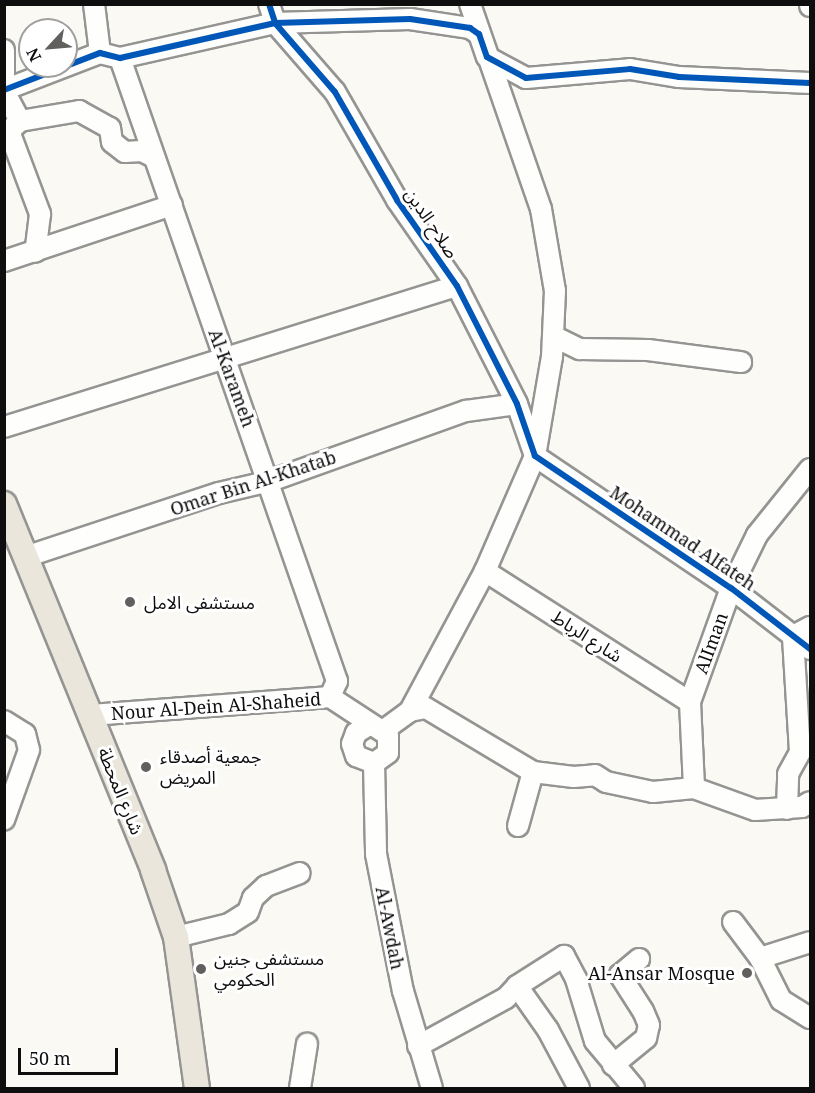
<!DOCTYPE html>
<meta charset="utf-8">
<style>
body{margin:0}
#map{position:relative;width:815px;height:1093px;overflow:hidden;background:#faf9f4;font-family:"Noto Serif","Noto Sans Arabic",serif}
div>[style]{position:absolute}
.roads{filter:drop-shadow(2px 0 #949492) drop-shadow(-2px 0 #949492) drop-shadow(0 2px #949492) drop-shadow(0 -2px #949492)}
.minor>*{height:20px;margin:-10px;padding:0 10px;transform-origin:10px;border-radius:10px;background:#fefefd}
.major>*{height:24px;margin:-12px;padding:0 12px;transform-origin:12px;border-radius:12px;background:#eae6db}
.cycleway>*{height:6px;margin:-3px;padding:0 3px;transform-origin:3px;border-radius:3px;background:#0057b8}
.dots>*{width:16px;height:16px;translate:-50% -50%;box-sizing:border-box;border:3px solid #fff;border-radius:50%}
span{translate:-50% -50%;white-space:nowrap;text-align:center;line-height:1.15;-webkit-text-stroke:6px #fff;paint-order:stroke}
.street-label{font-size:18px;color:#0e0e0e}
.poi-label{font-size:18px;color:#0e0e0e}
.left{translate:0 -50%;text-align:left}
.right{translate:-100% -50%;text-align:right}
.frame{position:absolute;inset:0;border:6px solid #0e0e0e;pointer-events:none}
.north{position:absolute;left:18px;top:18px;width:60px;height:60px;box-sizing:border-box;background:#fff;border:2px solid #9f9f9f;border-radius:50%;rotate:244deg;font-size:16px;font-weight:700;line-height:24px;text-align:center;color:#0e0e0e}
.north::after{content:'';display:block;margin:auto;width:21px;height:27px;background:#61605e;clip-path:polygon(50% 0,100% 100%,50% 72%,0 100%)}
.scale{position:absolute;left:18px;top:1048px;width:100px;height:27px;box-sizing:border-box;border:3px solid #0e0e0e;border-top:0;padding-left:8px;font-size:18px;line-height:21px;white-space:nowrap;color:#0e0e0e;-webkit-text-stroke:4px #fff;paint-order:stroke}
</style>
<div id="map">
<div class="roads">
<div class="minor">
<div style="left:94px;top:4px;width:49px;rotate:83deg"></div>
<div style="left:269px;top:4px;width:20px;rotate:72deg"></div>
<div style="left:275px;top:23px;width:91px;rotate:49deg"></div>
<div style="left:335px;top:92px;width:125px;rotate:60.1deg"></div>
<div style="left:397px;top:200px;width:105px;rotate:55.1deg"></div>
<div style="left:457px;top:286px;width:132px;rotate:63deg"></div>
<div style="left:517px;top:404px;width:55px;rotate:70.9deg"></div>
<div style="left:535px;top:456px;width:236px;rotate:34deg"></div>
<div style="left:731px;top:588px;width:100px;rotate:37.7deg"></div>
<div style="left:810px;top:4px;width:2px;rotate:90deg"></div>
<div style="left:4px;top:50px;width:36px;rotate:90deg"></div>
<div style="left:120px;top:58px;width:660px;rotate:70.8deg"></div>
<div style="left:337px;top:681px;width:17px;rotate:114deg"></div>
<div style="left:4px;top:90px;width:103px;rotate:-21.1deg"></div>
<div style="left:100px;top:53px;width:21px;rotate:14deg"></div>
<div style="left:120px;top:58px;width:159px;rotate:-12.7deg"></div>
<div style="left:275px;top:23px;width:135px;rotate:-1.7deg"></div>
<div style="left:410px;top:19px;width:61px;rotate:8.5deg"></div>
<div style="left:470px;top:28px;width:11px;rotate:34deg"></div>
<div style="left:479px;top:34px;width:24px;rotate:71deg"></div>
<div style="left:487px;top:57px;width:44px;rotate:28.3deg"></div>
<div style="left:526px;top:78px;width:104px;rotate:-4.9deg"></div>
<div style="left:630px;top:69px;width:50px;rotate:9.3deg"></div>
<div style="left:679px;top:77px;width:131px;rotate:2.6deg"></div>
<div style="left:4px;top:91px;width:34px;rotate:62deg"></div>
<div style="left:20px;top:121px;width:15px;rotate:138deg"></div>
<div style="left:9px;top:131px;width:89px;rotate:69.5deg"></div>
<div style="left:40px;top:214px;width:38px;rotate:97deg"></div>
<div style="left:20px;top:121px;width:60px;rotate:-9.6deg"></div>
<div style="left:79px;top:111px;width:35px;rotate:29deg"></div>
<div style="left:110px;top:128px;width:14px;rotate:82deg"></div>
<div style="left:112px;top:142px;width:16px;rotate:38deg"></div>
<div style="left:125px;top:152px;width:17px;rotate:-3deg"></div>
<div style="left:142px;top:151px;width:13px;rotate:27deg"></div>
<div style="left:4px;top:261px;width:177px;rotate:-18.4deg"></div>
<div style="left:553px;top:336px;width:30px;rotate:26deg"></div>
<div style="left:580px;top:349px;width:68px;rotate:0.8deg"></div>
<div style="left:648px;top:350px;width:94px;rotate:7.4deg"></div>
<div style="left:4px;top:427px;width:474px;rotate:-17.3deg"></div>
<div style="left:810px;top:469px;width:85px;rotate:128.8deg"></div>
<div style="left:757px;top:535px;width:59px;rotate:116.1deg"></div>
<div style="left:731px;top:588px;width:121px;rotate:109.8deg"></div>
<div style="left:690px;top:702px;width:86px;rotate:87.3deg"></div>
<div style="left:694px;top:788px;width:65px;rotate:19.8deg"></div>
<div style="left:755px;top:810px;width:47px;rotate:-3.7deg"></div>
<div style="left:802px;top:807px;width:9px;rotate:-32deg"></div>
<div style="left:25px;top:557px;width:204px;rotate:-18.3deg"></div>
<div style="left:219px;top:493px;width:52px;rotate:-13.2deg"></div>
<div style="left:270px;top:481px;width:208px;rotate:-19.7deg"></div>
<div style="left:466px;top:411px;width:51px;rotate:-7.8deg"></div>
<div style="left:485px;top:571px;width:243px;rotate:32.6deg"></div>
<div style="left:330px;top:697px;width:69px;rotate:33.2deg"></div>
<div style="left:388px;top:735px;width:18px;rotate:90deg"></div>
<div style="left:388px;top:753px;width:17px;rotate:144deg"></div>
<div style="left:374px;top:763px;width:19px;rotate:-159deg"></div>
<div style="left:356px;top:756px;width:13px;rotate:-108deg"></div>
<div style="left:352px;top:744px;width:12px;rotate:-70deg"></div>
<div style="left:356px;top:733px;width:15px;rotate:-32deg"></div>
<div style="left:410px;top:711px;width:16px;rotate:-11deg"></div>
<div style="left:426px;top:708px;width:125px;rotate:30.9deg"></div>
<div style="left:533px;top:772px;width:41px;rotate:7deg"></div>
<div style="left:574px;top:777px;width:21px;rotate:-5deg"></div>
<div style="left:595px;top:775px;width:13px;rotate:32deg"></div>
<div style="left:606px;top:782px;width:48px;rotate:12deg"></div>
<div style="left:653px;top:792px;width:41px;rotate:-5.6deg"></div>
<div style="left:91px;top:715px;width:240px;rotate:-4.3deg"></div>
<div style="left:4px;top:721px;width:25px;rotate:32deg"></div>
<div style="left:25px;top:734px;width:16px;rotate:76deg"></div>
<div style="left:29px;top:750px;width:74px;rotate:109.7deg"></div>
<div style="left:384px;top:730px;width:32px;rotate:-36deg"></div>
<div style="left:410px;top:711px;width:159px;rotate:-61.8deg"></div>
<div style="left:485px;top:571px;width:125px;rotate:-66.5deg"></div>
<div style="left:535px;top:456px;width:100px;rotate:-80.3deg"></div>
<div style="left:552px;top:357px;width:66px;rotate:-87.4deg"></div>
<div style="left:555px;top:291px;width:83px;rotate:-99.7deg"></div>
<div style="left:541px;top:209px;width:217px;rotate:-109.1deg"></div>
<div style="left:374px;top:763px;width:91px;rotate:88.7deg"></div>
<div style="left:376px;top:854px;width:140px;rotate:78.9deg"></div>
<div style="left:403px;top:991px;width:101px;rotate:73.4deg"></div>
<div style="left:787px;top:809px;width:35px;rotate:-88deg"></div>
<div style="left:788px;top:774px;width:25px;rotate:-61deg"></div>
<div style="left:800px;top:752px;width:116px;rotate:-93.5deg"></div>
<div style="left:793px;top:636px;width:19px;rotate:-28deg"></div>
<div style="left:518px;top:826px;width:56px;rotate:-74.5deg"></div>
<div style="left:733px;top:922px;width:45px;rotate:53.1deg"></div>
<div style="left:760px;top:958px;width:47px;rotate:63.4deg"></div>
<div style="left:781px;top:1000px;width:34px;rotate:32deg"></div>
<div style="left:176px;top:937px;width:55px;rotate:-13.8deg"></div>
<div style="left:229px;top:924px;width:22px;rotate:-32deg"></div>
<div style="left:248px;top:912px;width:15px;rotate:-70deg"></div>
<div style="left:253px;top:898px;width:18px;rotate:-43deg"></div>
<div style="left:266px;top:886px;width:36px;rotate:-21deg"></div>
<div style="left:760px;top:958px;width:52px;rotate:-17.7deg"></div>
<div style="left:517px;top:986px;width:54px;rotate:54.8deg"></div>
<div style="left:548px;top:1030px;width:66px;rotate:61.9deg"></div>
<div style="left:418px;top:1046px;width:100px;rotate:-28.6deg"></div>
<div style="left:506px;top:998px;width:16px;rotate:-47deg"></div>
<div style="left:517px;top:986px;width:56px;rotate:-32.6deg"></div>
<div style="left:564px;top:956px;width:26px;rotate:62deg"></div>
<div style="left:576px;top:979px;width:65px;rotate:73deg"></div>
<div style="left:595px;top:1041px;width:61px;rotate:50.3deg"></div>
<div style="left:613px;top:1065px;width:43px;rotate:-39.3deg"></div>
<div style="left:646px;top:1038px;width:13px;rotate:-77deg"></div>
<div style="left:649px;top:1025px;width:15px;rotate:-113deg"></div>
<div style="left:643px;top:1011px;width:43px;rotate:-122.6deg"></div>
<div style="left:620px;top:975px;width:25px;rotate:-40deg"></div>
<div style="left:300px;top:1088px;width:45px;rotate:-81deg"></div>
</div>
<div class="major">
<div style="left:4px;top:504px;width:395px;rotate:67.8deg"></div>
<div style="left:153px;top:870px;width:71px;rotate:71.1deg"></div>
<div style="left:176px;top:937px;width:152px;rotate:82.1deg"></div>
</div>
</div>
<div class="cycleway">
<div style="left:269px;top:4px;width:20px;rotate:72deg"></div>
<div style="left:275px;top:23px;width:91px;rotate:49deg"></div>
<div style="left:335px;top:92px;width:125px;rotate:60.1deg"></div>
<div style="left:397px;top:200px;width:105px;rotate:55.1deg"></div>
<div style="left:457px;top:286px;width:132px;rotate:63deg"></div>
<div style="left:517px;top:404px;width:55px;rotate:70.9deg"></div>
<div style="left:535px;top:456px;width:236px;rotate:34deg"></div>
<div style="left:731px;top:588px;width:100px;rotate:37.7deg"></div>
<div style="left:4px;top:90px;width:103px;rotate:-21.1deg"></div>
<div style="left:100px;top:53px;width:21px;rotate:14deg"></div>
<div style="left:120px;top:58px;width:159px;rotate:-12.7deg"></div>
<div style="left:275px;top:23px;width:135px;rotate:-1.7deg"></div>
<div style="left:410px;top:19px;width:61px;rotate:8.5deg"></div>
<div style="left:470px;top:28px;width:11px;rotate:34deg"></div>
<div style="left:479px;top:34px;width:24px;rotate:71deg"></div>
<div style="left:487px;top:57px;width:44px;rotate:28.3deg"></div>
<div style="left:526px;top:78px;width:104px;rotate:-4.9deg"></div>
<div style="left:630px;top:69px;width:50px;rotate:9.3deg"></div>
<div style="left:679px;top:77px;width:131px;rotate:2.6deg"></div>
</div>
<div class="dots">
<div style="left:130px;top:602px;background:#61605e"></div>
<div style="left:146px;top:767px;background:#61605e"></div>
<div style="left:201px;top:969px;background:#61605e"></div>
<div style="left:747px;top:973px;background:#61605e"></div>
</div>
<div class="street-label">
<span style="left:432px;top:223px;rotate:56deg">صلاح الدين</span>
<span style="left:232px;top:378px;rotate:70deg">Al-Karameh</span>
<span style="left:253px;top:483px;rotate:-18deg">Omar Bin Al-Khatab</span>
<span style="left:683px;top:538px;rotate:34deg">Mohammad Alfateh</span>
<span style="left:587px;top:636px;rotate:33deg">شارع الرباط</span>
<span style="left:711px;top:643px;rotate:-70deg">AlIman</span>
<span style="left:216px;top:706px;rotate:-4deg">Nour Al-Dein Al-Shaheid</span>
<span style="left:121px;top:791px;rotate:68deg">شارع المحطة</span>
<span style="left:390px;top:928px;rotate:79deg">Al-Awdah</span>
</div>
<div class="poi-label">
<span class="left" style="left:144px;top:602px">مستشفى الامل</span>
<span class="left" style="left:160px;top:767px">جمعية أصدقاء<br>المريض</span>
<span class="left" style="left:214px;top:969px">مستشفى جنين<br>الحكومي</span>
<span class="right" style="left:735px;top:973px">Al-Ansar Mosque</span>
</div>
<div class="frame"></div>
<div class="north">N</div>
<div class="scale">50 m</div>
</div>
